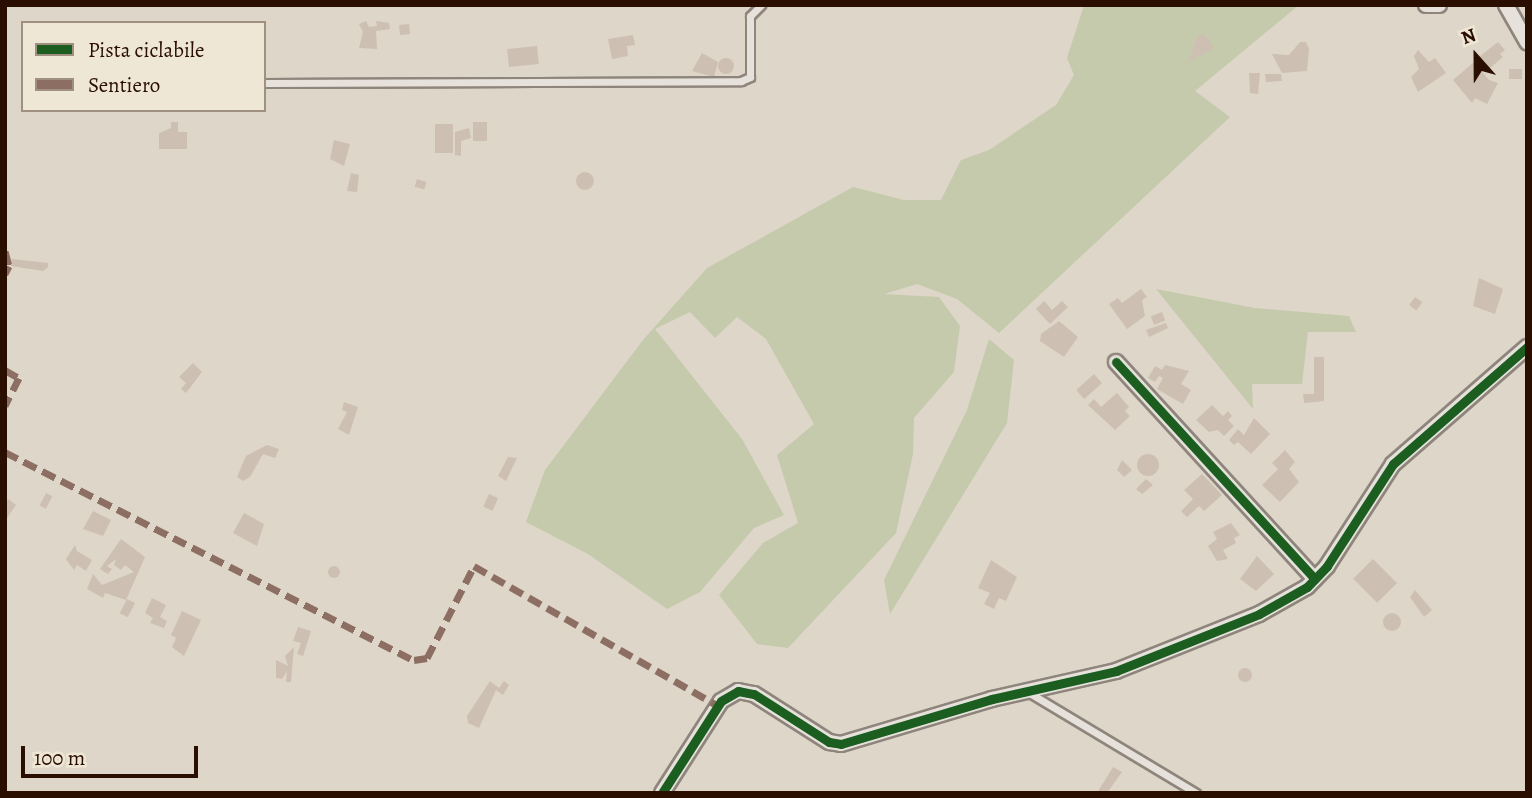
<!DOCTYPE html>
<style>
body{margin:0}
#map{position:relative;width:1532px;height:798px;overflow:hidden;background:#ded6c8;font-family:Alegreya,serif}
div>[style]{position:absolute}
.green>*{inset:0;background:#c5caac}
.building>*{inset:0;background:#cebfb3;transform-origin:0 0}
.round{border-radius:50%}
.roads{filter:drop-shadow(2px 0 #8e857c) drop-shadow(-2px 0 #8e857c) drop-shadow(0 2px #8e857c) drop-shadow(0 -2px #8e857c)}
.service>*{height:7px;margin:-3.5px;padding:0 3.5px;transform-origin:3.5px;border-radius:3.5px;background:#e6e2db}
.minor>*{height:14px;margin:-7px;padding:0 7px;transform-origin:7px;border-radius:7px;background:#e6e2db}
.quiet>*{height:7px;margin-top:-3.5px;transform-origin:0;background:repeating-linear-gradient(90deg,#8d6e63 0 14px,transparent 0 21px)}
.cycleway>*{height:9px;margin:-4.5px;padding:0 4.5px;transform-origin:4.5px;border-radius:4.5px;background:#1b5e20}
span{translate:-50% -50%;white-space:nowrap;text-align:center;line-height:1.15;-webkit-text-stroke:6px #efe7d6;paint-order:stroke}
.frame{position:absolute;inset:0;border:7px solid #2a0e00;pointer-events:none}
.legend{position:absolute;left:21px;top:21px;width:245px;height:91px;box-sizing:border-box;background:#efe7d6;border:2px solid #a09080;margin:0;padding:9px 12px;list-style:none;font-size:21px;color:#2a0e00}
.legend li{display:flex;align-items:center;gap:14px;height:35px}
.legend b{width:35px;border:2px solid #a09080}
.north{position:absolute;left:1441px;top:21px;width:70px;height:70px;-webkit-text-stroke:5px #efe7d6;paint-order:stroke;rotate:339deg;font-size:19px;font-weight:700;line-height:28px;text-align:center;color:#2a0e00}
.north::after{content:'';display:block;margin:auto;width:24px;height:32px;background:#2a0e00;clip-path:polygon(50% 0,100% 100%,50% 72%,0 100%)}
.scale{position:absolute;left:21px;top:746px;width:177px;height:32px;box-sizing:border-box;border:4px solid #2a0e00;border-top:0;padding-left:9px;font-size:21px;line-height:24px;white-space:nowrap;color:#2a0e00;-webkit-text-stroke:5px #efe7d6;paint-order:stroke}
</style>
<div id="map">
<div class="green">
<div style="clip-path:polygon(1084px 5px,1299px 5px,1195px 91px,1230px 117px,999px 333px,957px 299px,917px 284px,884px 294px,939px 297px,960px 326px,954px 372px,914px 418px,913px 454px,896px 533px,788px 648px,757px 644px,719px 595px,763px 543px,798px 523px,777px 455px,814px 424px,766px 339px,737px 317px,715px 338px,690px 312px,655px 329px,742px 439px,784px 515px,754px 528px,700px 592px,667px 609px,588px 554px,526px 522px,545px 470px,643px 340px,707px 268px,853px 187px,904px 200px,941px 200px,961px 160px,989px 150px,1056px 105px,1074px 75px,1067px 58px)"></div>
<div style="clip-path:polygon(1156px 289px,1255px 308px,1349px 316px,1356px 332px,1308px 332px,1302px 384px,1252px 384px,1253px 409px)"></div>
<div style="clip-path:polygon(989px 339px,1014px 360px,1007px 423px,890px 614px,884px 580px,967px 410px)"></div>
</div>
<div class="building">
<div style="clip-path:polygon(366px 21px,369px 27px,377px 26px,376px 21px,389px 23px,390px 29px,376px 31px,377px 49px,359px 48px,363px 32px,359px 24px)"></div>
<div style="left:409px;top:24px;width:10px;height:10px;rotate:84deg"></div>
<div style="clip-path:polygon(1204px 34px,1214px 48px,1188px 62px,1198px 36px)"></div>
<div style="clip-path:polygon(633px 35px,635px 45px,627px 46px,628px 56px,612px 59px,608px 39px)"></div>
<div style="clip-path:polygon(1300px 42px,1306px 42px,1309px 49px,1307px 71px,1282px 73px,1272px 54px,1289px 55px)"></div>
<div style="clip-path:polygon(1498px 42px,1505px 50px,1500px 54px,1503px 57px,1489px 69px,1479px 57px)"></div>
<div style="left:537px;top:46px;width:18px;height:30px;rotate:84deg"></div>
<div style="clip-path:polygon(1418px 50px,1429px 62px,1435px 58px,1446px 73px,1418px 92px,1411px 77px,1419px 69px,1414px 56px)"></div>
<div style="clip-path:polygon(702px 53px,718px 62px,714px 77px,692px 71px)"></div>
<div class="round" style="left:718px;top:58px;width:16px;height:16px"></div>
<div style="clip-path:polygon(1474px 62px,1489px 80px,1498px 83px,1487px 104px,1475px 98px,1472px 103px,1453px 80px)"></div>
<div style="left:1522px;top:69px;width:10px;height:13px;rotate:90deg"></div>
<div style="clip-path:polygon(1249px 73px,1260px 73px,1258px 94px,1250px 93px)"></div>
<div style="clip-path:polygon(1265px 74px,1281px 74px,1282px 81px,1266px 82px)"></div>
<div style="clip-path:polygon(171px 122px,178px 122px,178px 132px,187px 132px,187px 149px,159px 149px,159px 133px,171px 128px)"></div>
<div style="left:473px;top:122px;width:14px;height:19px"></div>
<div style="left:435px;top:124px;width:18px;height:29px"></div>
<div style="clip-path:polygon(469px 128px,471px 138px,461px 141px,461px 156px,455px 155px,455px 132px)"></div>
<div style="clip-path:polygon(334px 140px,350px 144px,344px 166px,330px 159px)"></div>
<div class="round" style="left:576px;top:172px;width:18px;height:18px"></div>
<div style="clip-path:polygon(351px 173px,359px 175px,357px 192px,347px 191px)"></div>
<div style="left:417px;top:179px;width:10px;height:8px;rotate:17deg"></div>
<div style="clip-path:polygon(12px 259px,48px 263px,48px 267px,43px 271px,11px 266px)"></div>
<div style="clip-path:polygon(1479px 278px,1503px 289px,1495px 314px,1473px 306px)"></div>
<div style="clip-path:polygon(1141px 289px,1147px 297px,1142px 300px,1145px 316px,1127px 329px,1109px 304px,1118px 298px,1122px 303px)"></div>
<div style="left:1415px;top:297px;width:9px;height:10px;rotate:36deg"></div>
<div style="clip-path:polygon(1044px 301px,1052px 310px,1062px 301px,1068px 307px,1050px 324px,1036px 309px)"></div>
<div style="left:1162px;top:312px;width:9px;height:12px;rotate:69deg"></div>
<div style="clip-path:polygon(1059px 321px,1078px 337px,1064px 357px,1040px 341px,1041px 334px)"></div>
<div style="clip-path:polygon(1166px 323px,1168px 328px,1149px 337px,1146px 330px)"></div>
<div style="clip-path:polygon(1314px 357px,1324px 357px,1324px 401px,1304px 403px,1303px 394px,1314px 394px)"></div>
<div style="clip-path:polygon(193px 363px,202px 372px,186px 393px,181px 389px,186px 383px,179px 377px)"></div>
<div style="clip-path:polygon(1165px 365px,1189px 371px,1181px 384px,1191px 390px,1183px 404px,1157px 389px,1163px 378px,1159px 376px,1155px 382px,1148px 378px,1155px 366px,1162px 370px)"></div>
<div style="left:1094px;top:374px;width:12px;height:24px;rotate:48deg"></div>
<div style="clip-path:polygon(1117px 393px,1129px 407px,1125px 411px,1130px 416px,1115px 430px,1088px 405px,1094px 399px,1101px 407px)"></div>
<div style="clip-path:polygon(344px 402px,358px 407px,349px 435px,338px 429px,347px 412px,342px 410px)"></div>
<div style="clip-path:polygon(1212px 405px,1223px 416px,1228px 411px,1232px 416px,1228px 420px,1234px 426px,1224px 436px,1218px 430px,1209px 432px,1196px 420px)"></div>
<div style="clip-path:polygon(1254px 418px,1270px 434px,1251px 454px,1238px 442px,1234px 445px,1229px 440px,1238px 429px,1244px 435px)"></div>
<div style="clip-path:polygon(267px 445px,279px 449px,275px 458px,263px 454px,250px 477px,243px 481px,237px 477px,246px 456px)"></div>
<div style="clip-path:polygon(1285px 450px,1295px 462px,1289px 469px,1299px 482px,1280px 502px,1262px 485px,1278px 469px,1272px 463px)"></div>
<div class="round" style="left:1137px;top:454px;width:22px;height:22px"></div>
<div style="clip-path:polygon(508px 457px,517px 458px,506px 481px,498px 476px)"></div>
<div style="clip-path:polygon(1122px 460px,1132px 470px,1124px 477px,1117px 470px)"></div>
<div style="clip-path:polygon(1202px 474px,1222px 495px,1204px 511px,1199px 506px,1187px 517px,1181px 511px,1193px 499px,1184px 490px)"></div>
<div style="clip-path:polygon(1146px 479px,1153px 485px,1142px 494px,1136px 489px)"></div>
<div style="left:46px;top:493px;width:7px;height:14px;rotate:27deg"></div>
<div style="left:489px;top:494px;width:10px;height:14px;rotate:24deg"></div>
<div style="clip-path:polygon(8px 499px,16px 505px,7px 518px,5px 503px)"></div>
<div style="clip-path:polygon(93px 511px,111px 520px,103px 536px,83px 529px)"></div>
<div style="clip-path:polygon(244px 513px,264px 524px,257px 546px,233px 533px)"></div>
<div style="clip-path:polygon(1231px 523px,1240px 535px,1234px 538px,1236px 543px,1223px 550px,1228px 559px,1217px 561px,1208px 546px,1217px 539px,1213px 532px)"></div>
<div style="clip-path:polygon(121px 539px,145px 557px,126px 600px,105px 593px,103px 598px,87px 589px,93px 574px,102px 585px,134px 572px,125px 565px,121px 570px,114px 565px,116px 559px,107px 566px,112px 569px,108px 574px,100px 569px)"></div>
<div style="clip-path:polygon(75px 545px,77px 551px,92px 560px,86px 571px,77px 565px,74px 570px,66px 559px)"></div>
<div style="clip-path:polygon(1257px 556px,1274px 574px,1256px 591px,1240px 579px)"></div>
<div style="left:1373px;top:559px;width:34px;height:28px;rotate:45deg"></div>
<div style="clip-path:polygon(991px 560px,1017px 577px,1006px 601px,999px 598px,994px 609px,984px 604px,990px 593px,978px 588px)"></div>
<div class="round" style="left:328px;top:566px;width:12px;height:12px"></div>
<div style="clip-path:polygon(1415px 590px,1432px 610px,1424px 617px,1410px 597px)"></div>
<div style="clip-path:polygon(152px 598px,166px 605px,160px 617px,167px 621px,164px 628px,150px 623px,153px 618px,145px 613px)"></div>
<div style="left:127px;top:599px;width:9px;height:16px;rotate:27deg"></div>
<div style="clip-path:polygon(182px 611px,201px 620px,184px 656px,172px 647px,176px 638px,171px 635px)"></div>
<div class="round" style="left:1383px;top:613px;width:18px;height:18px"></div>
<div style="clip-path:polygon(298px 627px,311px 631px,303px 656px,297px 654px,301px 643px,293px 641px)"></div>
<div style="clip-path:polygon(294px 647px,291px 682px,286px 682px,287px 671px,282px 679px,276px 678px,276px 660px,288px 666px,285px 656px)"></div>
<div class="round" style="left:1238px;top:668px;width:14px;height:14px"></div>
<div style="clip-path:polygon(490px 681px,499px 688px,504px 681px,509px 685px,503px 695px,496px 690px,479px 728px,468px 723px,467px 716px)"></div>
<div style="clip-path:polygon(1113px 767px,1122px 772px,1107px 793px,1097px 793px)"></div>
</div>
<div class="roads">
<div class="service">
<div style="left:264px;top:83px;width:477px;rotate:-0.2deg"></div>
<div style="left:741px;top:81px;width:10px;rotate:-24deg"></div>
<div style="left:750px;top:77px;width:61px;rotate:-90deg"></div>
<div style="left:750px;top:16px;width:16px;rotate:-45deg"></div>
<div style="left:1028px;top:692px;width:196px;rotate:31deg"></div>
</div>
<div class="minor">
<div style="left:1426px;top:5px;width:13px"></div>
<div style="left:1506px;top:5px;width:43px;rotate:60.4deg"></div>
<div style="left:1116px;top:362px;width:294px;rotate:47.5deg"></div>
<div style="left:662px;top:793px;width:109px;rotate:-57.3deg"></div>
<div style="left:721px;top:701px;width:20px;rotate:-30deg"></div>
<div style="left:738px;top:691px;width:16px;rotate:11deg"></div>
<div style="left:754px;top:694px;width:89px;rotate:32.6deg"></div>
<div style="left:829px;top:742px;width:12px;rotate:9deg"></div>
<div style="left:841px;top:744px;width:158px;rotate:-16.6deg"></div>
<div style="left:992px;top:699px;width:127px;rotate:-12.7deg"></div>
<div style="left:1116px;top:671px;width:154px;rotate:-21.7deg"></div>
<div style="left:1259px;top:614px;width:55px;rotate:-29.4deg"></div>
<div style="left:1307px;top:587px;width:29px;rotate:-46deg"></div>
<div style="left:1327px;top:566px;width:121px;rotate:-57.1deg"></div>
<div style="left:1393px;top:464px;width:178px;rotate:-41.1deg"></div>
</div>
</div>
<div class="quiet">
<div style="left:5px;top:251px;width:16px;rotate:75deg"></div>
<div style="left:9px;top:266px;width:9px;rotate:117deg"></div>
<div style="left:5px;top:370px;width:16px;rotate:30deg"></div>
<div style="left:19px;top:378px;width:31px;rotate:117deg"></div>
<div style="left:5px;top:452px;width:459px;rotate:27deg"></div>
<div style="left:414px;top:660px;width:13px;rotate:-9deg"></div>
<div style="left:427px;top:658px;width:103px;rotate:-62.9deg"></div>
<div style="left:474px;top:566px;width:281px;rotate:29.8deg"></div>
</div>
<div class="cycleway">
<div style="left:1116px;top:362px;width:294px;rotate:47.5deg"></div>
<div style="left:662px;top:793px;width:109px;rotate:-57.3deg"></div>
<div style="left:721px;top:701px;width:20px;rotate:-30deg"></div>
<div style="left:738px;top:691px;width:16px;rotate:11deg"></div>
<div style="left:754px;top:694px;width:89px;rotate:32.6deg"></div>
<div style="left:829px;top:742px;width:12px;rotate:9deg"></div>
<div style="left:841px;top:744px;width:158px;rotate:-16.6deg"></div>
<div style="left:992px;top:699px;width:127px;rotate:-12.7deg"></div>
<div style="left:1116px;top:671px;width:154px;rotate:-21.7deg"></div>
<div style="left:1259px;top:614px;width:55px;rotate:-29.4deg"></div>
<div style="left:1307px;top:587px;width:29px;rotate:-46deg"></div>
<div style="left:1327px;top:566px;width:121px;rotate:-57.1deg"></div>
<div style="left:1393px;top:464px;width:178px;rotate:-41.1deg"></div>
</div>
<div class="frame"></div>
<ul class="legend">
<li><b style="height:9px;background:#1b5e20"></b>Pista ciclabile</li>
<li><b style="height:9px;background:#8d6e63"></b>Sentiero</li>
</ul>
<div class="north">N</div>
<div class="scale">100 m</div>
</div>
